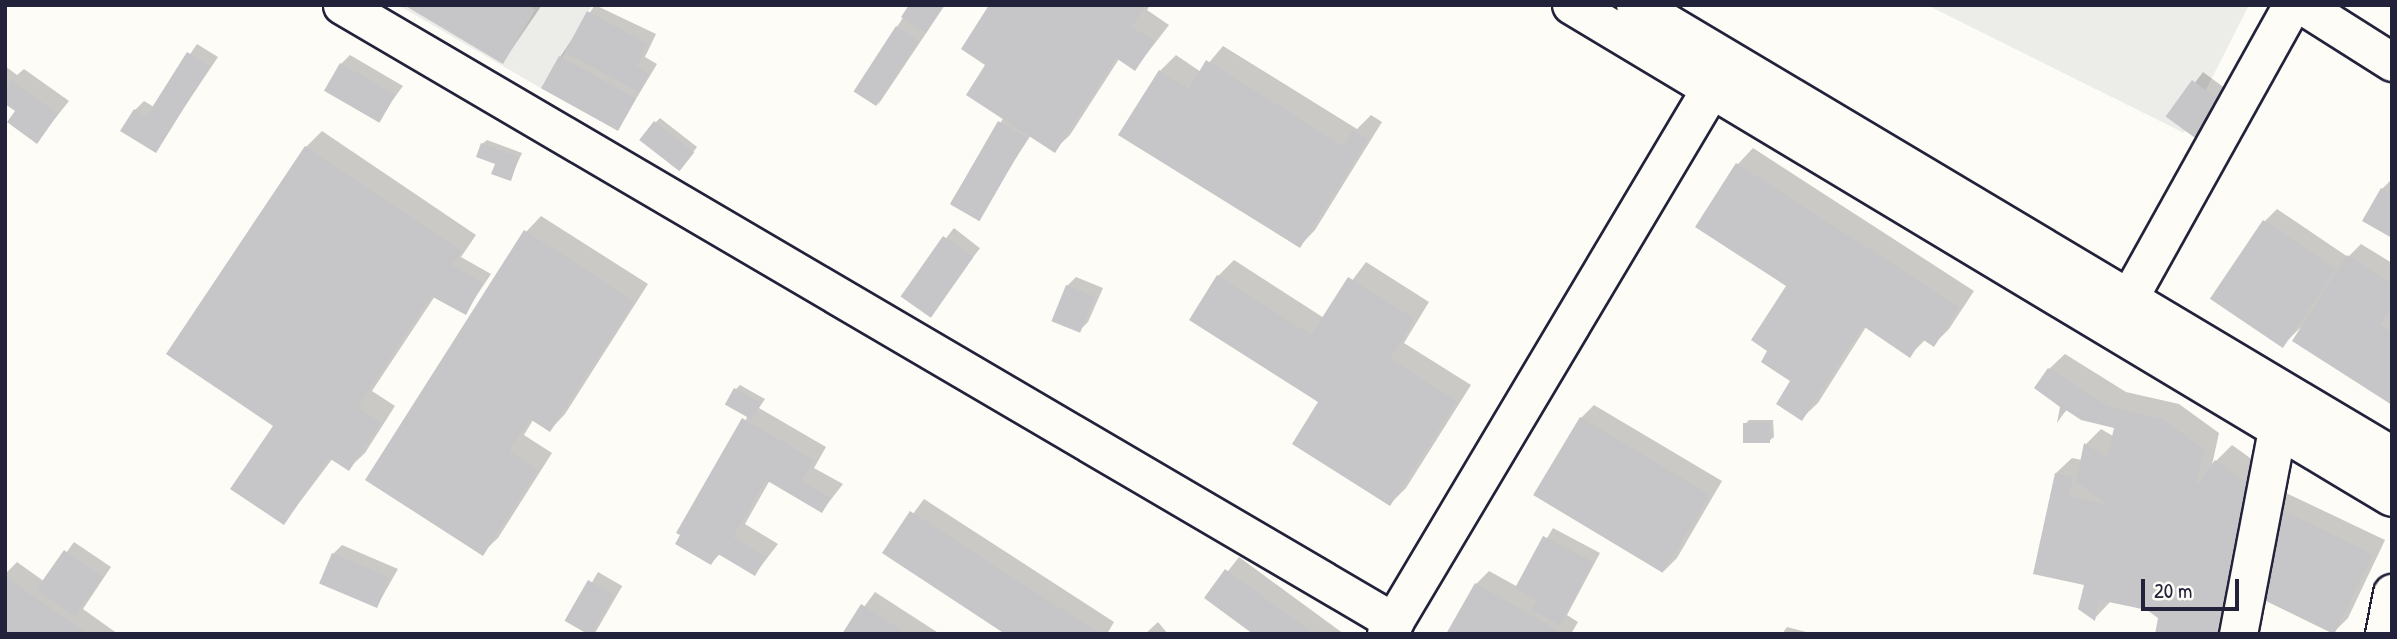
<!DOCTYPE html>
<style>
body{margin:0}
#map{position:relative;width:2397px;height:639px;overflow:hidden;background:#fdfcf7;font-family:"Patrick Hand",sans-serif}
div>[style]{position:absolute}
.built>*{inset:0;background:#ecece9}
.shadow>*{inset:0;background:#0003;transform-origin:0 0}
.building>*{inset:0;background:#c6c6c8;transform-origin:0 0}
.roads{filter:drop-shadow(2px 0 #22223b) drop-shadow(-2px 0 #22223b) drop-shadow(0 2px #22223b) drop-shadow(0 -2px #22223b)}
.street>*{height:37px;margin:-18.5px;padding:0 18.5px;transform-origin:18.5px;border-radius:18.5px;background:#fdfcf7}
.secondary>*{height:38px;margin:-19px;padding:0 19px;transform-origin:19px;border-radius:19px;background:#fdfcf7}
.primary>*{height:38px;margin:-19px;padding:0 19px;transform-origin:19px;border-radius:19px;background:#fdfcf7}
span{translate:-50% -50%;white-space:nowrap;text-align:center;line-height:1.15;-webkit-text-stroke:7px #fdfcf7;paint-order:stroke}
.frame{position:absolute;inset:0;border:7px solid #22223b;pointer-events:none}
.scale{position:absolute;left:2141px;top:579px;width:98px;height:32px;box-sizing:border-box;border:4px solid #22223b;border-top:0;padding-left:9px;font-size:21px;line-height:24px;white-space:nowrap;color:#22223b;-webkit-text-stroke:5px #fdfcf7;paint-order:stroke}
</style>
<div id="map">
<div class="built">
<div style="clip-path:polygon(398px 5px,592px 5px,544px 90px)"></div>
<div style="clip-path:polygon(1927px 5px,2249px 5px,2184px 133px)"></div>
</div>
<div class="shadow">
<div style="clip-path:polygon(408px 5px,542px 5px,503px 62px)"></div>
<div style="clip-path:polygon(595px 5px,656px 34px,645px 57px,657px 64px,618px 129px,560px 57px)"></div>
<div style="clip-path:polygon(911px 5px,945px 5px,878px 105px,897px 27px)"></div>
<div style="clip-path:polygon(991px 5px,1150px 5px,1147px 10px,1169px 25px,1135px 69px,1119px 59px,1070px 135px,1054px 150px,1031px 135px,977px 218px,951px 202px,1004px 117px,988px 64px)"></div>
<div style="clip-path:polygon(197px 44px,218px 57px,155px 151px,135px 110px,144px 101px,154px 107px)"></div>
<div style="clip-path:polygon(1223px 46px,1357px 129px,1371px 115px,1382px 122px,1315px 230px,1300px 246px,1160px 71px,1176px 55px,1201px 72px)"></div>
<div style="clip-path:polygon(350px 55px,403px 86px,378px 120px,341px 64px)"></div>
<div style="clip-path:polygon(5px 66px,17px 75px,24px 69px,69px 101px,37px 141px,17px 111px,5px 102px)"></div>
<div style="clip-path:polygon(2203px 72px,2230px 92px,2205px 127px,2169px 117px)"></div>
<div style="clip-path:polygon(660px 118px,697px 147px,684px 164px,655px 123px)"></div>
<div style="clip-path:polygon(322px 131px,476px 235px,461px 257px,491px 274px,465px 313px,435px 296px,372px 391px,395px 406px,365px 453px,349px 468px,333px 458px,284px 523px,275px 426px,168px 353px,306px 147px)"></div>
<div style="clip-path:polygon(487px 140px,522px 153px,510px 179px,482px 144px)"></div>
<div style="clip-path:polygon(1753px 148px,1974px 291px,1949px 329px,1934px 344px,1926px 339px,1910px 355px,1866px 327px,1818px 403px,1802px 418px,1792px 381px,1770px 350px,1789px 285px,1697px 226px,1738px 164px)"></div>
<div style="clip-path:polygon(2392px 179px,2392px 236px,2382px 189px)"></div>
<div style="clip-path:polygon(2277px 209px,2348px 257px,2361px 244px,2392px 263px,2392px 403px,2301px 327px,2283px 345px,2265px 221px)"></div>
<div style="clip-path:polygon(541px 216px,648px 284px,565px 414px,550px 430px,533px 420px,524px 435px,552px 453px,498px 538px,482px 553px,526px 232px)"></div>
<div style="left:954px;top:228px;width:33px;height:85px;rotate:38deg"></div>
<div style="clip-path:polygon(1234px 260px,1324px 318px,1366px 262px,1429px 302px,1404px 343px,1471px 385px,1406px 488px,1390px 504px,1320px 401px,1218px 276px)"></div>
<div style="clip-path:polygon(1076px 277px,1103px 288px,1088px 322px,1079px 331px,1067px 286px)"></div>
<div style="clip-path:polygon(2065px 354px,2126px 392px,2179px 404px,2219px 433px,2212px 465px,2232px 445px,2264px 468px,2282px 491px,2385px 540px,2348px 618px,2335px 631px,2238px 585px,2228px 634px,2157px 634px,2160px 618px,2147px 609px,2111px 601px,2095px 618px,2056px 473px,2072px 458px,2082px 460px,2086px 444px,2101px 429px,2113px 436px,2116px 426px,2068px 409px,2060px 417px,2062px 407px,2049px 369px)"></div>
<div style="clip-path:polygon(740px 385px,765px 399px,759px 408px,826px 447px,814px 468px,843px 484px,822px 511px,770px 480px,745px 524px,778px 544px,755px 574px,721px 553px,711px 563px,747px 416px,736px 389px)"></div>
<div style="clip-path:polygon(1594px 405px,1722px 481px,1677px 558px,1664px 571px,1581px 418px)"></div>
<div style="clip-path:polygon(1749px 420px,1773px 420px,1774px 437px,1769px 441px,1744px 425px)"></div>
<div style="clip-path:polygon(924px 499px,1114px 622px,1107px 634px,1009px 634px,884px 553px)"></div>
<div style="clip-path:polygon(1553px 528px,1600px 553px,1567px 615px,1578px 622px,1571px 634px,1448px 634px,1476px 584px,1489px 571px,1518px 587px)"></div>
<div style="clip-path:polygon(74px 542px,111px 567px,83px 609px,118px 634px,5px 634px,5px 574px,17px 562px,45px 582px)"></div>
<div style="clip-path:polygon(342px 545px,398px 569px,377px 606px,333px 554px)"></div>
<div style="clip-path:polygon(1239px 557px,1344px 634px,1256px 634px,1207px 598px)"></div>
<div style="left:598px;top:572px;width:28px;height:57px;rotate:30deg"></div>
<div style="clip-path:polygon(875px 592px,940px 634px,844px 634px)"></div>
<div style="clip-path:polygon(1158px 622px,1168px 634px,1145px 634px)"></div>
<div style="clip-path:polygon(1787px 627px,1814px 634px,1782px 634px)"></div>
</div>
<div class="building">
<div style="clip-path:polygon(404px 5px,527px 5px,535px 10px,503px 64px)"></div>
<div style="clip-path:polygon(909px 5px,943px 5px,926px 33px,901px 17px)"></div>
<div style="clip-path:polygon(989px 5px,1146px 5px,1132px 27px,1155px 41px,1135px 71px,1116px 58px,1055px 153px,966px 95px,985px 65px,961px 49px)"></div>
<div style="clip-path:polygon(587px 11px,648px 44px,637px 66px,649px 74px,639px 92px,565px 52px)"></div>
<div style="left:896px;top:26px;width:27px;height:78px;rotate:33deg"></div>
<div style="clip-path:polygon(187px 52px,210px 66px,156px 153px,120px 131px,134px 109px,146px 117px)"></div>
<div style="left:559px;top:56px;width:88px;height:37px;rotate:29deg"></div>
<div style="clip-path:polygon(1206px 60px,1343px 146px,1353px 130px,1368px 139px,1300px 248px,1118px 135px,1159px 70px,1189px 89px)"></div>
<div style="left:340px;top:63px;width:64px;height:32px;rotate:30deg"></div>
<div style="clip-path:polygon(10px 80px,58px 114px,37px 144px,7px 122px,15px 111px,5px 104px)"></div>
<div style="left:2192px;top:80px;width:37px;height:45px;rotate:36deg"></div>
<div style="left:654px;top:121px;width:51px;height:24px;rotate:38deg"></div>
<div style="left:998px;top:121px;width:34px;height:96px;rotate:30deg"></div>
<div style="clip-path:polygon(481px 143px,519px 157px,511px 181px,491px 174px,495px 164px,476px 157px)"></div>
<div style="clip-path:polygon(305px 146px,462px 251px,452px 265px,483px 283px,466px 315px,431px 296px,358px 407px,381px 423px,349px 471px,329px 458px,284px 525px,230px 489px,273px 426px,166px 354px)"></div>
<div style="clip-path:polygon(1736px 163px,1959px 307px,1934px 347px,1922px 339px,1910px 358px,1863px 326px,1802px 421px,1776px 404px,1790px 381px,1761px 362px,1767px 351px,1751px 340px,1786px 286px,1695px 227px)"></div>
<div style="clip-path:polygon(2392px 185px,2392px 238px,2362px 221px,2381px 188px,2388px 192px)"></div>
<div style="left:2263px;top:220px;width:88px;height:95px;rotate:34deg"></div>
<div style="clip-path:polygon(524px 230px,634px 301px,550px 432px,530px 419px,509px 451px,537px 470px,483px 556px,365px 480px)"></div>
<div style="left:943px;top:236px;width:37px;height:74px;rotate:35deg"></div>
<div style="clip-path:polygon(2347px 255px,2392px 284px,2392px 307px,2380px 325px,2392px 332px,2392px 405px,2292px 341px)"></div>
<div style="clip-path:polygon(1217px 275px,1311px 335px,1348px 277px,1415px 319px,1390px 359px,1457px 401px,1390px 506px,1292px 444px,1318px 402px,1189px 320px)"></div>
<div style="left:1066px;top:285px;width:31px;height:39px;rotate:22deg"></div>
<div style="clip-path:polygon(2048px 368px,2110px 407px,2162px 419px,2204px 449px,2196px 486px,2215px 460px,2249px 484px,2216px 634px,2155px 634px,2158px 618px,2147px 610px,2099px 600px,2095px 621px,2078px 609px,2084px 585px,2033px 574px,2055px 473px,2073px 477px,2069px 496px,2108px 505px,2076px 482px,2084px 443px,2107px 458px,2114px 428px,2081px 420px,2066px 410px,2057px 423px,2060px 407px,2034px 388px)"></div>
<div style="left:734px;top:388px;width:31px;height:19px;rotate:29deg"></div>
<div style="left:1580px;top:417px;width:151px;height:91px;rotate:31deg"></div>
<div style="clip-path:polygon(742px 418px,814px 460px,802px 481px,831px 498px,822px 513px,766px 480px,733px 537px,766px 557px,755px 576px,718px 554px,711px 565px,675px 544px,680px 535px,676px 533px)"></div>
<div style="left:1770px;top:423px;width:20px;height:27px;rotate:90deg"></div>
<div style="left:2268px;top:503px;width:117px;height:89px;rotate:26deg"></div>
<div style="clip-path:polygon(910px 511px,1100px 634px,1005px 634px,882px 553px)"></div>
<div style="clip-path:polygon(1543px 536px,1593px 562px,1560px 625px,1531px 610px,1537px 600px,1515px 588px)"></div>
<div style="left:64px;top:550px;width:47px;height:48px;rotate:35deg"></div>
<div style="left:332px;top:553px;width:63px;height:33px;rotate:23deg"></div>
<div style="clip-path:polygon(1225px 569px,1314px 634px,1253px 634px,1204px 598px)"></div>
<div style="clip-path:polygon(5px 576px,87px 634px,5px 634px)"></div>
<div style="left:588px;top:580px;width:30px;height:47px;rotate:30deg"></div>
<div style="clip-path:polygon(1475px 583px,1564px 634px,1446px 634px)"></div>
<div style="clip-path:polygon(861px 604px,907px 634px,842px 634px)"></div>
</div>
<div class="roads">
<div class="street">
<div style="left:342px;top:5px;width:1220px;rotate:30.39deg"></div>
<div style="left:2302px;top:5px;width:107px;rotate:32.3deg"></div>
<div style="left:2127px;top:301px;width:339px;rotate:-60.9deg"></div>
<div style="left:2238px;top:634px;width:209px;rotate:-79.2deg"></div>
<div style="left:2384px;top:634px;width:42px;rotate:-79deg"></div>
</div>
<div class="secondary">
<div style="left:1387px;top:634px;width:667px;rotate:-59.24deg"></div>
</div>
<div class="primary">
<div style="left:1572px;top:5px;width:956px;rotate:30.96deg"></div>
<div style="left:1636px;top:5px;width:880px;rotate:30.82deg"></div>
</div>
</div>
<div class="frame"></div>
<div class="scale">20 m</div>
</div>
